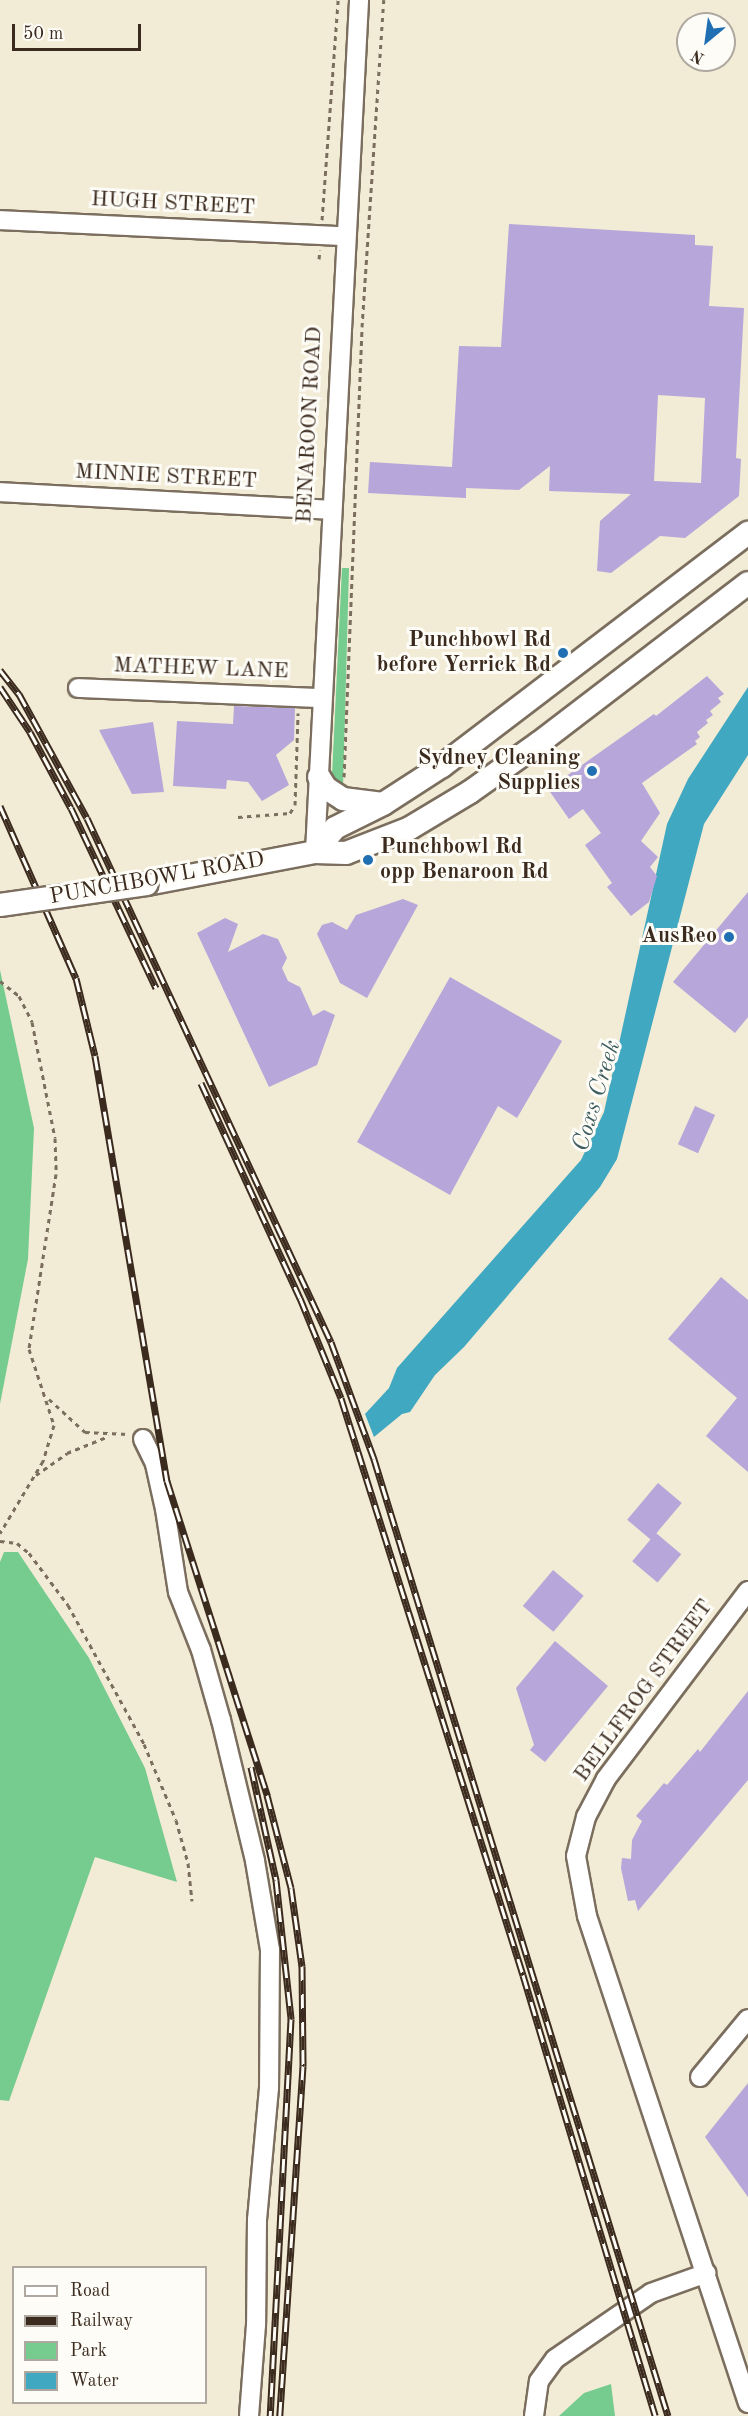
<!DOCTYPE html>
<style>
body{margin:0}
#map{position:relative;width:748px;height:2416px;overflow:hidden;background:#f2ebd5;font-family:"Old Standard TT",serif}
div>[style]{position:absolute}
.green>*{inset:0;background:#76cb8e}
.water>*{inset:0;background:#41a8c1}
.building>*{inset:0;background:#b7a6da;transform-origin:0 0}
.path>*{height:3px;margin-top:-1.5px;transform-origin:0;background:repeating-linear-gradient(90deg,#7b6e5e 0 4.5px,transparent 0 9px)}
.roads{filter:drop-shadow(2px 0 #7b6e5e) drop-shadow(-2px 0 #7b6e5e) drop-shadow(0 2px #7b6e5e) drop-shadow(0 -2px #7b6e5e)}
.minor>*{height:18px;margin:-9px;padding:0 9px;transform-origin:9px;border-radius:9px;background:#fff}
.major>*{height:22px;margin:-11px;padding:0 11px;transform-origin:11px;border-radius:11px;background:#fff}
.rail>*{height:7px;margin-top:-3.5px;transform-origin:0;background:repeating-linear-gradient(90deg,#fdfcf7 0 14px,#3b2a1e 0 28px);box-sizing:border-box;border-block:2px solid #3b2a1e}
.bridges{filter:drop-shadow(2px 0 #7b6e5e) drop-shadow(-2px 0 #7b6e5e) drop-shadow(0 2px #7b6e5e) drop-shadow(0 -2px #7b6e5e)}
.major-bridge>*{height:22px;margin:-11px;padding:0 11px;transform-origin:11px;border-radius:11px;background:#fff}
.dots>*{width:16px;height:16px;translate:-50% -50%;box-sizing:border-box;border:3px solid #fdfcf7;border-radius:50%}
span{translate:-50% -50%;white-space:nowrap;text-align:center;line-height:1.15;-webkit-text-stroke:6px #fdfcf7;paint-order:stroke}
.street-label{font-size:22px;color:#3b2a1e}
.poi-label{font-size:22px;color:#3b2a1e;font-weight:700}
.right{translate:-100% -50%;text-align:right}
.left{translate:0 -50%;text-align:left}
.water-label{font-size:24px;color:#3d5c5f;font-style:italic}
.legend{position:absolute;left:12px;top:2266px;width:195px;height:138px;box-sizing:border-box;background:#fdfcf7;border:2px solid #afa8a0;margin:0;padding:8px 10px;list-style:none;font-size:18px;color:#3b2a1e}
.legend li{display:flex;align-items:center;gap:12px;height:30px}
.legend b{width:30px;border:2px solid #afa8a0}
.north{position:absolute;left:676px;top:12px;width:60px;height:60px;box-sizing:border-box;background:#fdfcf7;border:2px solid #afa8a0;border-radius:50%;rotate:209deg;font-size:16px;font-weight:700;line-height:24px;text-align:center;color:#3b2a1e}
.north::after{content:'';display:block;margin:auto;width:21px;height:27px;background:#1f6fb2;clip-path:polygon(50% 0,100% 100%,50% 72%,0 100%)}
.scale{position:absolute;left:12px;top:24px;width:129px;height:27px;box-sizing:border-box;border:3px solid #3b2a1e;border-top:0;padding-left:8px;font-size:18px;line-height:21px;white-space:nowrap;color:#3b2a1e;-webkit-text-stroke:4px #fdfcf7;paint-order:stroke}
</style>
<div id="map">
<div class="green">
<div style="clip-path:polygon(342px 568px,349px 568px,343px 788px,332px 775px)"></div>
<div style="clip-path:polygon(0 970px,34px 1128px,28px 1259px,0 1404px)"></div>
<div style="clip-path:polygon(4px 1552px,18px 1552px,89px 1658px,145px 1768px,177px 1882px,95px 1857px,9px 2101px,0 2100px,0 1562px)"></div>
<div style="clip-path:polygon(611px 2384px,615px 2416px,559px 2416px,584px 2393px)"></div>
</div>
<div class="water">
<div style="clip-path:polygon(748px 687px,748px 755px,704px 824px,617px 1159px,600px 1187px,464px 1347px,435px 1375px,410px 1412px,402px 1414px,374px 1437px,365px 1414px,389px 1388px,397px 1368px,581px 1160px,604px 1112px,667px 824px,688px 779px)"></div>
</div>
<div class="building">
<div style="clip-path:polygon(evenodd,509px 224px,695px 235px,695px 245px,713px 246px,709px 306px,744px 308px,736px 458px,741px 459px,739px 496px,685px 538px,660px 536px,611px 573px,597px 571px,600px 521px,631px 494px,549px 491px,550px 466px,519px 490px,466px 488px,466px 498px,368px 493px,370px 462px,452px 467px,459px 346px,501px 347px,509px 224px,658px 395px,705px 398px,701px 483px,654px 481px,658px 395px)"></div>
<div style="clip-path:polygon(707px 676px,724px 694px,718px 698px,721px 702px,710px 711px,713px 715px,706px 720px,708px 723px,697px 732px,700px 737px,695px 741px,697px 744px,642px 783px,660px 813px,641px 841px,658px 857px,650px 867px,657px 876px,649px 902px,631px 916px,607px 887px,612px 883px,585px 845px,601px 833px,583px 809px,569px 819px,548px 789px,654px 714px,656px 716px)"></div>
<div style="clip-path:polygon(234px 706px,295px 708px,294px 740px,276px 755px,289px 785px,262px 801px,248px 782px,227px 780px,226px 789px,173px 786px,177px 721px,233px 724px)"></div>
<div style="clip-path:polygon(153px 722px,164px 792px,132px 794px,99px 730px)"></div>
<div style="clip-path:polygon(748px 892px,748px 1017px,735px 1033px,673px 982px)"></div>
<div style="clip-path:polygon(403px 899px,418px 905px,367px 998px,340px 983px,317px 934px,322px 925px,332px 922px,347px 930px,356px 915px)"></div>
<div style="clip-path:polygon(225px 918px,238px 924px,228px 952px,263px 934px,278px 939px,287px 958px,282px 968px,288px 981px,300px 987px,313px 1016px,324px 1010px,335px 1015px,317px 1065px,269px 1087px,197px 933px)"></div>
<div style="clip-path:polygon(450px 977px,562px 1041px,517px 1118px,498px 1106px,450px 1195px,357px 1142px)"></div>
<div style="left:695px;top:1106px;width:22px;height:42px;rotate:24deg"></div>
<div style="clip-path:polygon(721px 1277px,748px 1300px,748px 1472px,706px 1436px,737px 1398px,668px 1339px)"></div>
<div style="left:658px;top:1483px;width:31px;height:48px;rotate:40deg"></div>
<div style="left:656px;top:1533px;width:33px;height:37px;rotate:40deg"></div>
<div style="left:553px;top:1570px;width:40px;height:47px;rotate:40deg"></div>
<div style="clip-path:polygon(555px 1641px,608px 1686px,545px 1762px,530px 1750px,534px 1745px,516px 1688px)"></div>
<div style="clip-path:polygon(748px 1691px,748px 1780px,638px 1911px,635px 1900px,628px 1901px,621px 1868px,622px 1858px,631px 1859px,632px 1840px,642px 1821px,636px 1816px,664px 1783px,667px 1785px,698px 1749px,700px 1752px)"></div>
<div style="clip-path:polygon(748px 2083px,748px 2197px,705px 2137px)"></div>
</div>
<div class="path">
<div style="left:322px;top:220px;width:221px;rotate:-85.8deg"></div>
<div style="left:319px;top:259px;width:9px;rotate:-84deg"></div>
<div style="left:344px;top:777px;width:450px;rotate:-87.7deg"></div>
<div style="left:362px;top:327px;width:328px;rotate:-86.2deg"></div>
<div style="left:238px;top:817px;width:52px;rotate:-4.4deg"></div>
<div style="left:290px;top:813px;width:9px;rotate:-58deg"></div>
<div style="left:295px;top:805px;width:92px;rotate:-88.1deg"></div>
<div style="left:0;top:981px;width:24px;rotate:38deg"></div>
<div style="left:19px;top:996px;width:29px;rotate:63deg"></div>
<div style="left:32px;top:1022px;width:118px;rotate:78.8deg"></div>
<div style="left:55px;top:1138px;width:36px;rotate:88deg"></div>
<div style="left:56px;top:1174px;width:177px;rotate:98.8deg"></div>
<div style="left:29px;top:1349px;width:80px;rotate:71.8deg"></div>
<div style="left:54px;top:1425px;width:38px;rotate:107deg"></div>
<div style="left:43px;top:1461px;width:84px;rotate:120.8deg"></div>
<div style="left:49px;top:1399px;width:49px;rotate:42.5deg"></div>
<div style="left:85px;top:1432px;width:43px;rotate:2.7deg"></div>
<div style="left:36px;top:1475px;width:38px;rotate:-35deg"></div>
<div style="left:67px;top:1453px;width:45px;rotate:-22deg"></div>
<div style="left:0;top:1541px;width:17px;rotate:7deg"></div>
<div style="left:17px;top:1543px;width:16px;rotate:40deg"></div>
<div style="left:29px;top:1553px;width:65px;rotate:53.1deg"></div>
<div style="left:68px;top:1605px;width:158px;rotate:61.3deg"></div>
<div style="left:144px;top:1744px;width:82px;rotate:67.2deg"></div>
<div style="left:176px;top:1820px;width:45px;rotate:74.4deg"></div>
<div style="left:188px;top:1863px;width:38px;rotate:84deg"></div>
</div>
<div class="roads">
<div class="minor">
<div style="left:0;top:220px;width:344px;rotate:2.7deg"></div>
<div style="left:0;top:492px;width:330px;rotate:3.1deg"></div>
<div style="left:78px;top:688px;width:243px;rotate:2.4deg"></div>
<div style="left:315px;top:852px;width:853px;rotate:-87.04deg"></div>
<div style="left:143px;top:1439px;width:28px;rotate:64deg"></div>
<div style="left:155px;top:1464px;width:46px;rotate:77.5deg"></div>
<div style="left:165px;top:1509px;width:84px;rotate:81.1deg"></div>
<div style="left:178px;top:1592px;width:62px;rotate:68.4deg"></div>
<div style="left:201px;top:1650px;width:73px;rotate:74.1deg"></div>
<div style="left:221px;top:1720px;width:145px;rotate:76.4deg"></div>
<div style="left:255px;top:1861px;width:90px;rotate:80.4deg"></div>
<div style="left:270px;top:1950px;width:138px;rotate:90.4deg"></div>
<div style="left:269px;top:2088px;width:132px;rotate:95.2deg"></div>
<div style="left:257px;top:2219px;width:106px;rotate:90.5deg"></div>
<div style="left:256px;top:2325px;width:91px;rotate:94.4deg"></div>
<div style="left:748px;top:1591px;width:236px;rotate:127.1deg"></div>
<div style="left:606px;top:1779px;width:43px;rotate:117.8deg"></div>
<div style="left:586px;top:1817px;width:40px;rotate:104.4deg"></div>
<div style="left:576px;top:1856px;width:61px;rotate:79.6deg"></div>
<div style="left:587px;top:1916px;width:513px;rotate:71.71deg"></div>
<div style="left:700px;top:2077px;width:75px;rotate:-50.4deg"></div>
<div style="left:534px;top:2416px;width:35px;rotate:-82deg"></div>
<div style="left:539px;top:2381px;width:27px;rotate:-54deg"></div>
<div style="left:555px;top:2359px;width:116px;rotate:-34.5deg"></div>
<div style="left:651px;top:2293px;width:59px;rotate:-19.7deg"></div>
</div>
<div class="major">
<div style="left:319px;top:777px;width:13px;rotate:58deg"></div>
<div style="left:326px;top:788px;width:20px;rotate:33deg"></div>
<div style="left:343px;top:799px;width:40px;rotate:7.1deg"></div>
<div style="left:315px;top:852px;width:31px;rotate:-50deg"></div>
<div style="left:335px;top:828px;width:54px;rotate:-26.6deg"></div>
<div style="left:383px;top:804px;width:70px;rotate:-32.8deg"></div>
<div style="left:442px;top:766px;width:385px;rotate:-37.3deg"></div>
<div style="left:147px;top:884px;width:171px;rotate:-10.8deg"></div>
<div style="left:315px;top:852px;width:31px;rotate:2deg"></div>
<div style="left:346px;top:853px;width:69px;rotate:-21.3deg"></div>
<div style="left:410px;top:828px;width:70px;rotate:-31deg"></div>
<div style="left:470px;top:792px;width:85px;rotate:-35.4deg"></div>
<div style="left:539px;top:743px;width:263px;rotate:-37.4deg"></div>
</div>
</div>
<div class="rail">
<div style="left:0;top:670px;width:31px;rotate:52deg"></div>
<div style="left:19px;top:694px;width:141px;rotate:61.3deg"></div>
<div style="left:87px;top:818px;width:578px;rotate:65.03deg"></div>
<div style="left:331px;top:1342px;width:125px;rotate:69.8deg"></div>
<div style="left:374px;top:1459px;width:1001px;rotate:72.92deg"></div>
<div style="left:0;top:687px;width:54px;rotate:56.3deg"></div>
<div style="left:30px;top:732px;width:86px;rotate:61.7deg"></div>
<div style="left:71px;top:808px;width:199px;rotate:64.7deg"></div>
<div style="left:0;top:806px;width:188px;rotate:66.2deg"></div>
<div style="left:76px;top:978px;width:80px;rotate:76.3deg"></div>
<div style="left:95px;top:1056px;width:431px;rotate:80.4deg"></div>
<div style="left:167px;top:1481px;width:330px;rotate:72.3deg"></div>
<div style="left:267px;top:1795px;width:96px;rotate:75.5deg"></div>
<div style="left:291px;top:1888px;width:79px;rotate:82deg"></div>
<div style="left:302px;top:1966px;width:100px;rotate:89.4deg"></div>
<div style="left:303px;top:2066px;width:351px;rotate:93.8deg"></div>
<div style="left:201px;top:1083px;width:237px;rotate:65.3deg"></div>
<div style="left:300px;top:1298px;width:108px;rotate:67.7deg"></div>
<div style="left:341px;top:1398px;width:605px;rotate:72.49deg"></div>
<div style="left:523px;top:1975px;width:460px;rotate:73.3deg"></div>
<div style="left:251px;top:1767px;width:116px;rotate:77.5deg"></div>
<div style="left:276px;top:1880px;width:140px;rotate:83.8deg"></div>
<div style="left:291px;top:2019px;width:398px;rotate:93deg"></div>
</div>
<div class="bridges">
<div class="major-bridge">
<div style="left:0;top:905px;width:148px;rotate:-8.1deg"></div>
</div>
</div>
<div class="dots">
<div style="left:563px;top:653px;background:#1f6fb2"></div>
<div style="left:592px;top:771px;background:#1f6fb2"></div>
<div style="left:368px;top:860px;background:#1f6fb2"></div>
<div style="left:729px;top:937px;background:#1f6fb2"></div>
</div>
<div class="street-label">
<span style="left:173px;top:204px;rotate:3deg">HUGH STREET</span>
<span style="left:310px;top:425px;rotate:-87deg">BENAROON ROAD</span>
<span style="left:166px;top:477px;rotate:3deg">MINNIE STREET</span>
<span style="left:201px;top:669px;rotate:2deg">MATHEW LANE</span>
<span style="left:157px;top:879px;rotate:-10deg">PUNCHBOWL ROAD</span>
<span style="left:644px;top:1691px;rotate:-54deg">BELLFROG STREET</span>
</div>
<div class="poi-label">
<span class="right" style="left:551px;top:653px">Punchbowl Rd<br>before Yerrick Rd</span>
<span class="right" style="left:580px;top:771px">Sydney Cleaning<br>Supplies</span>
<span class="left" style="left:380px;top:860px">Punchbowl Rd<br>opp Benaroon Rd</span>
<span class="right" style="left:717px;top:937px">AusReo</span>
</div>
<div class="water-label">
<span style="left:598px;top:1096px;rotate:-73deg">Coxs Creek</span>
</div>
<ul class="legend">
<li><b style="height:8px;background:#fff"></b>Road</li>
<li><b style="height:8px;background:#3b2a1e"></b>Railway</li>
<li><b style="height:16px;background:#76cb8e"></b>Park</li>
<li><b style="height:16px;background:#41a8c1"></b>Water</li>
</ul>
<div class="north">N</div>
<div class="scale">50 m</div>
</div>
